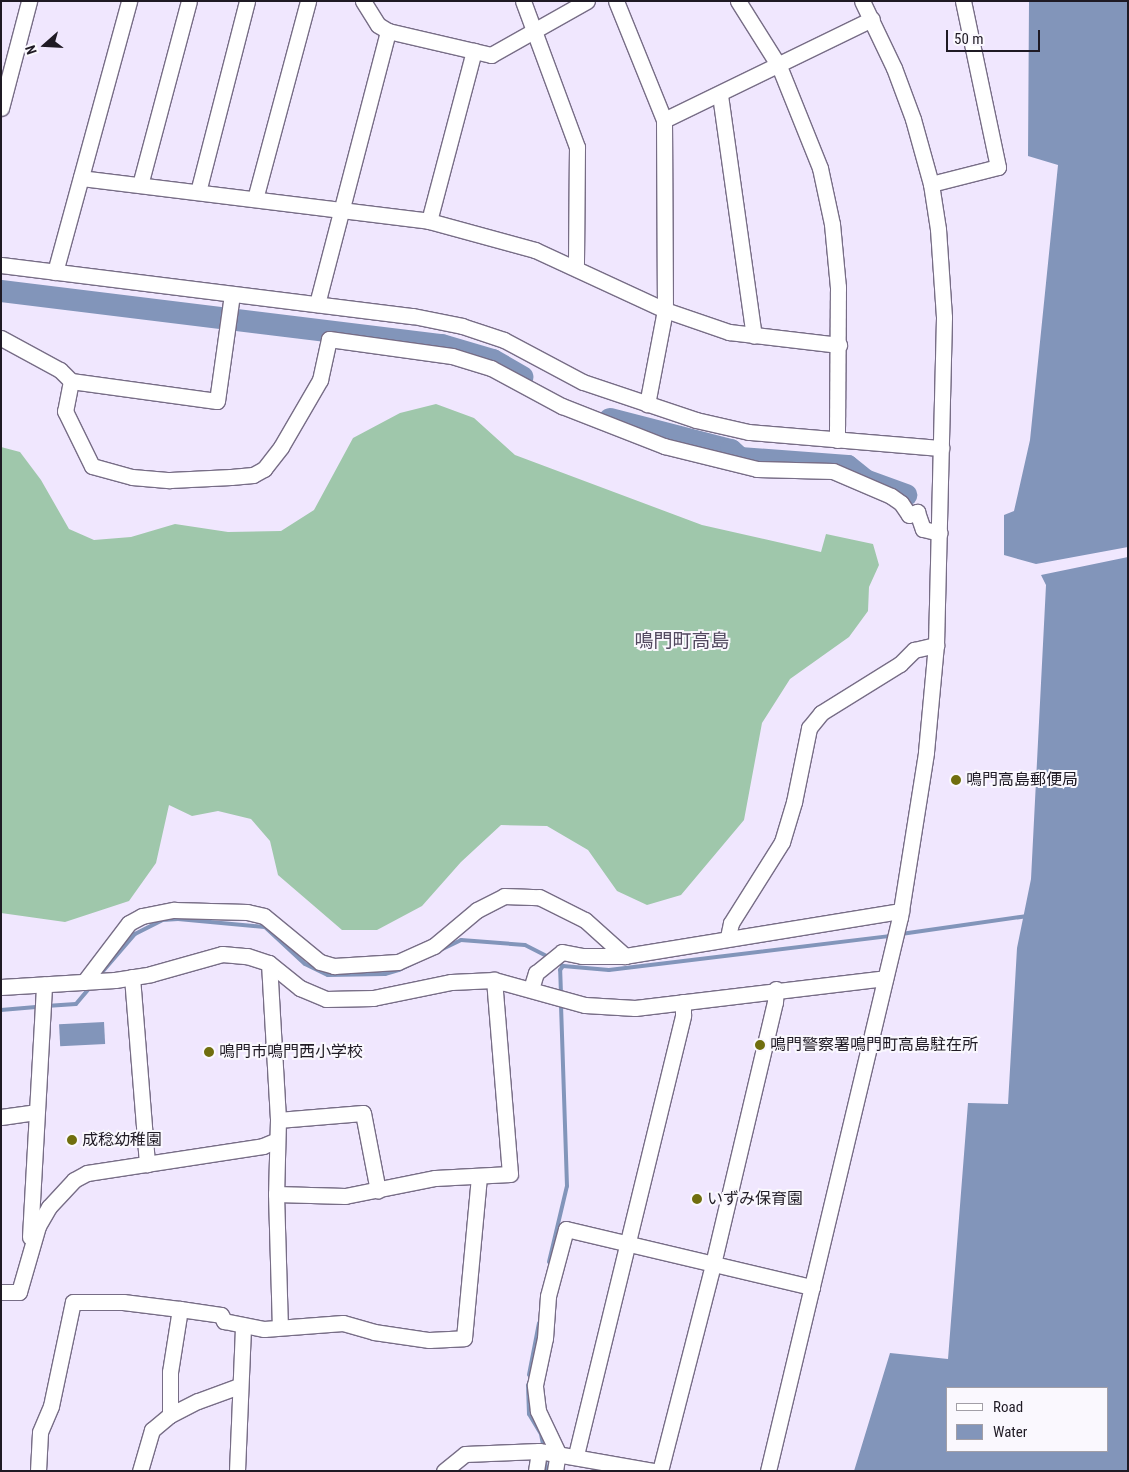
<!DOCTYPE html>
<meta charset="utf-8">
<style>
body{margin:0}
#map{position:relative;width:1129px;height:1472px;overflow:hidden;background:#f0e7fe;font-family:"Roboto Condensed","Noto Sans JP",sans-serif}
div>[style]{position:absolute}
.forest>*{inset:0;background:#9fc7ab}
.water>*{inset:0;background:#8295ba;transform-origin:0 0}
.stream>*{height:4px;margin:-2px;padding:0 2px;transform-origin:2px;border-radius:2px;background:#8295ba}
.river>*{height:22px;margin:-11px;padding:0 11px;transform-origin:11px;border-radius:11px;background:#8295ba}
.roads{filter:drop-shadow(1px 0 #776d86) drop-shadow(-1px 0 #776d86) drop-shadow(0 1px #776d86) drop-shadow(0 -1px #776d86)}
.minor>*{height:15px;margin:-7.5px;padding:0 7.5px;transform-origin:7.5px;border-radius:7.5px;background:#fff}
.dots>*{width:14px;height:14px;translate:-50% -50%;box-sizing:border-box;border:2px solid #faf8fe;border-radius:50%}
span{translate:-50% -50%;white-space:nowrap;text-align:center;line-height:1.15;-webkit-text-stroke:4px #faf8fe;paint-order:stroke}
.poi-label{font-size:16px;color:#1f1a24}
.left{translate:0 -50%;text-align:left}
.quarter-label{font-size:19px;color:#52485f}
.frame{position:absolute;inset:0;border:2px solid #1f1a24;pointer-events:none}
.legend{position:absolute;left:946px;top:1387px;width:162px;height:65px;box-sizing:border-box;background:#faf8fe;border:1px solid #a29fa7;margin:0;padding:6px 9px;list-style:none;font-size:15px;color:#1f1a24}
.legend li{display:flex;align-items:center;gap:10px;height:25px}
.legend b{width:25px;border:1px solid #a29fa7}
.north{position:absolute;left:20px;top:20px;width:50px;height:50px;-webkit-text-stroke:4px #faf8fe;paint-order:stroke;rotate:251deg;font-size:14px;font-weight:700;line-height:20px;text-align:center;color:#1f1a24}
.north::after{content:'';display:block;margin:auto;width:18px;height:22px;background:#1f1a24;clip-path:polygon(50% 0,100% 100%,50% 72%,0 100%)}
.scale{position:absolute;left:946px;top:30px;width:94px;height:22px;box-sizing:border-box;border:2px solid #1f1a24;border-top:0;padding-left:6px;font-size:15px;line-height:18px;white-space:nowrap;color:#1f1a24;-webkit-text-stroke:4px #faf8fe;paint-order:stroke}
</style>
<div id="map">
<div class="forest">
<div style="clip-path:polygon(436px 404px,474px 418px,515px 455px,702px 525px,821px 552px,826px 534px,873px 544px,879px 565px,869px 587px,868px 611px,849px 637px,790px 679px,762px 723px,744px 820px,681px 895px,647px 905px,617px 891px,588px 850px,547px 826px,501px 825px,461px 862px,422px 906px,377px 930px,342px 930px,278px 875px,270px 841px,251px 819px,218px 811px,192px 816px,169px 805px,156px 863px,129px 901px,65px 922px,1px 913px,1px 447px,20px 452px,41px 480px,69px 529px,94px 540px,131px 537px,175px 524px,228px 532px,281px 531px,314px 510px,353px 438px,400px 413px)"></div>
</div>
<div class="water">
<div style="clip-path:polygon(1029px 1px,1128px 1px,1128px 547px,1036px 564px,1004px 555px,1004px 515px,1014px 511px,1030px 440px,1058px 165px,1028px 156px)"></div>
<div style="clip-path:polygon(evenodd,1128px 557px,1128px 1471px,854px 1471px,890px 1353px,948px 1359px,968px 1103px,1008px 1104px,1017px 948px,1031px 879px,1046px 585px,1041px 575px,1128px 557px,948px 1388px,1108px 1388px,1108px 1451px,948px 1451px,948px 1388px)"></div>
<div style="left:104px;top:1022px;width:22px;height:45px;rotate:87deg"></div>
</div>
<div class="stream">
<div style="left:901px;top:934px;width:128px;rotate:-8.1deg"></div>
<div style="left:554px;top:961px;width:10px;rotate:29deg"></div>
<div style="left:563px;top:966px;width:46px;rotate:5deg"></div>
<div style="left:609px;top:970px;width:284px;rotate:-6.9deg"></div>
<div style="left:98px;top:977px;width:57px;rotate:-49.3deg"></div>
<div style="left:135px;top:934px;width:30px;rotate:-27deg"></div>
<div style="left:162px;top:920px;width:16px;rotate:-4deg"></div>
<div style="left:178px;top:919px;width:87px;rotate:5.3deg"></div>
<div style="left:265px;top:927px;width:54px;rotate:42.8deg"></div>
<div style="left:305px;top:964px;width:25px;rotate:26deg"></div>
<div style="left:328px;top:975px;width:57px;rotate:-1deg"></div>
<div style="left:385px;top:974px;width:15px;rotate:-16deg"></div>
<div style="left:399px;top:970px;width:69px;rotate:-25.8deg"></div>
<div style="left:461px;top:940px;width:64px;rotate:4.5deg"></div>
<div style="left:525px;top:945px;width:27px;rotate:27deg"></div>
<div style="left:561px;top:994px;width:24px;rotate:-92deg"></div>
<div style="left:560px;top:970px;width:5px;rotate:-53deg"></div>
<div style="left:46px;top:1006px;width:30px;rotate:-4deg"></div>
<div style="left:76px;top:1004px;width:23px;rotate:-50deg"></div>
<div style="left:1px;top:1010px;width:38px;rotate:-5deg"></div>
<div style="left:549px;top:1262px;width:78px;rotate:-76.7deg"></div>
<div style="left:567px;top:1186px;width:185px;rotate:-91.9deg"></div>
<div style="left:529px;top:1375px;width:53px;rotate:-79.1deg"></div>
<div style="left:528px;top:1385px;width:29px;rotate:88deg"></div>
<div style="left:529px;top:1414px;width:23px;rotate:59deg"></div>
<div style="left:541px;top:1434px;width:15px;rotate:79deg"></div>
<div style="left:545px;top:1456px;width:15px;rotate:86deg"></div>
</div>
<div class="river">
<div style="left:1px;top:291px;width:444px;rotate:7deg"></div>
<div style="left:442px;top:345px;width:53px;rotate:16.4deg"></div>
<div style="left:493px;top:360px;width:34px;rotate:30deg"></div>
<div style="left:610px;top:419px;width:125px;rotate:14.4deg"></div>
<div style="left:731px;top:450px;width:12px;rotate:42deg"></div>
<div style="left:740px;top:458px;width:108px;rotate:4.2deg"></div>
<div style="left:848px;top:466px;width:22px;rotate:39deg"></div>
<div style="left:865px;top:480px;width:44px;rotate:20.1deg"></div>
</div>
<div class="roads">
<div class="minor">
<div style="left:363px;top:1px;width:28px;rotate:58deg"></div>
<div style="left:378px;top:25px;width:12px;rotate:31deg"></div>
<div style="left:388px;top:31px;width:106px;rotate:13.1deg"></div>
<div style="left:491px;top:55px;width:110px;rotate:-29.4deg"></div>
<div style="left:523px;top:1px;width:156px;rotate:69.7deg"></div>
<div style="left:577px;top:147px;width:121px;rotate:90.5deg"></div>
<div style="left:616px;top:1px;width:128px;rotate:68deg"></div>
<div style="left:664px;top:120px;width:190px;rotate:89.7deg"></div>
<div style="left:665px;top:310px;width:96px;rotate:100.8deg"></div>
<div style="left:738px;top:1px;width:77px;rotate:57.8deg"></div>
<div style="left:779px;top:66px;width:110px;rotate:68.1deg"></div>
<div style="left:820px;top:168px;width:57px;rotate:77.9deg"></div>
<div style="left:832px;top:224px;width:63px;rotate:84.6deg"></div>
<div style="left:838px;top:287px;width:153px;rotate:90.4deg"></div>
<div style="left:720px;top:95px;width:243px;rotate:82deg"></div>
<div style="left:1px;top:108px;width:111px;rotate:-75.3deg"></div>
<div style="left:664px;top:120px;width:231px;rotate:-25.9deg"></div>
<div style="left:81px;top:178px;width:351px;rotate:7deg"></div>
<div style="left:429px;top:221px;width:110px;rotate:15.3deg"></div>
<div style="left:535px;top:250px;width:143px;rotate:24.8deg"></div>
<div style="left:665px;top:310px;width:68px;rotate:19deg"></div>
<div style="left:729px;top:332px;width:111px;rotate:6.7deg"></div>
<div style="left:931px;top:184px;width:69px;rotate:-14.2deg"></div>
<div style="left:998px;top:167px;width:170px;rotate:-101.9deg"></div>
<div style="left:140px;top:185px;width:190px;rotate:-75.1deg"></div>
<div style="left:198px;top:192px;width:197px;rotate:-75.6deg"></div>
<div style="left:255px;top:199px;width:205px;rotate:-75deg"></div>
<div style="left:429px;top:221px;width:176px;rotate:-75.2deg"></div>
<div style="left:1px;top:265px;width:415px;rotate:7.1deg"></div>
<div style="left:413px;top:316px;width:50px;rotate:11.5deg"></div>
<div style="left:462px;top:326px;width:44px;rotate:18.4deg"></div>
<div style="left:504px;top:340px;width:89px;rotate:28deg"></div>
<div style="left:583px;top:382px;width:119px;rotate:18.6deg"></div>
<div style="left:696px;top:420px;width:54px;rotate:12.8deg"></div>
<div style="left:749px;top:432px;width:193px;rotate:4.8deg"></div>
<div style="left:55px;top:272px;width:281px;rotate:-74.7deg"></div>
<div style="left:317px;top:304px;width:282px;rotate:-75.4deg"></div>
<div style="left:1px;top:338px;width:67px;rotate:28.5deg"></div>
<div style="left:60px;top:370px;width:16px;rotate:45deg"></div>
<div style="left:71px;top:381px;width:147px;rotate:7.8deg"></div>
<div style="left:217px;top:401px;width:108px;rotate:-82deg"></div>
<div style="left:71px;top:381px;width:31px;rotate:101deg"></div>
<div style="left:65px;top:411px;width:61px;rotate:63.9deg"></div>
<div style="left:92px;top:466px;width:41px;rotate:15.4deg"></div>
<div style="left:132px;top:477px;width:38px;rotate:5deg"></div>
<div style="left:170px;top:480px;width:61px;rotate:-2.8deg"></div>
<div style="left:231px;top:477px;width:22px;rotate:-5deg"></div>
<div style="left:253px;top:475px;width:13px;rotate:-29deg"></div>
<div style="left:264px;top:469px;width:28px;rotate:-52deg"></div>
<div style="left:281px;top:447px;width:78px;rotate:-59.8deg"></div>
<div style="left:320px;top:380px;width:42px;rotate:-77.6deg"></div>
<div style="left:329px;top:339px;width:124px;rotate:7.9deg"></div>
<div style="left:452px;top:356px;width:41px;rotate:17.1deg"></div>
<div style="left:491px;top:368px;width:81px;rotate:28.2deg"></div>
<div style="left:562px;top:406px;width:110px;rotate:21.4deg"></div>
<div style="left:664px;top:446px;width:96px;rotate:13.9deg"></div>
<div style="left:757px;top:469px;width:76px;rotate:1.5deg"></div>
<div style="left:833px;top:471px;width:63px;rotate:23.3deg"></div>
<div style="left:891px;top:496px;width:12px;rotate:35deg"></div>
<div style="left:901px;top:503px;width:14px;rotate:56deg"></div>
<div style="left:909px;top:515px;width:9px;rotate:-21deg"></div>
<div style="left:917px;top:512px;width:18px;rotate:71deg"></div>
<div style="left:923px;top:529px;width:17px;rotate:13deg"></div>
<div style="left:728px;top:937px;width:14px;rotate:-78deg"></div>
<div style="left:731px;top:923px;width:96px;rotate:-57.8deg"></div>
<div style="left:782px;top:842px;width:42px;rotate:-73.3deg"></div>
<div style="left:794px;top:802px;width:76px;rotate:-78.5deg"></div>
<div style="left:809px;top:728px;width:19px;rotate:-51deg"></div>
<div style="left:821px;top:713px;width:93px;rotate:-31.8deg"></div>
<div style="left:900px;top:664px;width:20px;rotate:-45deg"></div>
<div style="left:914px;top:650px;width:23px;rotate:-13deg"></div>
<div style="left:269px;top:963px;width:157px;rotate:86.7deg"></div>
<div style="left:278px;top:1120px;width:74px;rotate:91.5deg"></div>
<div style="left:276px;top:1194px;width:133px;rotate:88.3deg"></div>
<div style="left:132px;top:977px;width:188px;rotate:85.4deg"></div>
<div style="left:84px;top:982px;width:74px;rotate:-52.7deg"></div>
<div style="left:129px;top:923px;width:15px;rotate:-28deg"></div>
<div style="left:142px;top:916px;width:33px;rotate:-11deg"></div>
<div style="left:174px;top:910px;width:73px;rotate:1.6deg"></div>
<div style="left:247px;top:912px;width:17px;rotate:13deg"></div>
<div style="left:264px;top:916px;width:72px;rotate:39.4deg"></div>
<div style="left:320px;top:962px;width:15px;rotate:16deg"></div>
<div style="left:334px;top:966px;width:64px;rotate:-3.6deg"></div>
<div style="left:398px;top:962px;width:39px;rotate:-24deg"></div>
<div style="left:434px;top:946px;width:56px;rotate:-39.9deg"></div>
<div style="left:477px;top:910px;width:30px;rotate:-27deg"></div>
<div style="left:504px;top:896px;width:35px;rotate:2deg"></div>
<div style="left:539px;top:897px;width:51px;rotate:26.6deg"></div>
<div style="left:585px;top:920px;width:54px;rotate:42deg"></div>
<div style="left:1px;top:987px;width:114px;rotate:-3.5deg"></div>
<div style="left:115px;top:980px;width:36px;rotate:-9deg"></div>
<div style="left:151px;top:974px;width:74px;rotate:-15.7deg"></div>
<div style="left:222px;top:954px;width:25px;rotate:5deg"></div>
<div style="left:247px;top:956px;width:23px;rotate:18deg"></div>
<div style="left:269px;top:963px;width:40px;rotate:39deg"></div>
<div style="left:300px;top:988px;width:28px;rotate:23deg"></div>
<div style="left:326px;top:999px;width:47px;rotate:-1.2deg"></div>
<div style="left:373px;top:998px;width:80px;rotate:-11.6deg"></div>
<div style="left:451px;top:982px;width:43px;rotate:-2.7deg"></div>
<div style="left:494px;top:980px;width:94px;rotate:15.4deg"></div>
<div style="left:585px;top:1005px;width:50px;rotate:3.4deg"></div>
<div style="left:635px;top:1008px;width:252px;rotate:-6.8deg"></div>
<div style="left:531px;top:989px;width:17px;rotate:-73deg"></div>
<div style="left:536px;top:973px;width:33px;rotate:-39deg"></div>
<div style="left:562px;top:952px;width:20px;rotate:11deg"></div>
<div style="left:582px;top:956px;width:43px"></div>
<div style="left:625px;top:956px;width:280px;rotate:-9.3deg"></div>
<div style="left:1px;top:1117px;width:35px;rotate:-8deg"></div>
<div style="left:278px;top:1120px;width:85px;rotate:-4.7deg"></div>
<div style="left:363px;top:1113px;width:79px;rotate:79.1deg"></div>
<div style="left:276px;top:1194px;width:69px;rotate:1.7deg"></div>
<div style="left:345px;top:1196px;width:92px;rotate:-11.3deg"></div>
<div style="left:435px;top:1178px;width:75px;rotate:-3.1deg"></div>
<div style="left:510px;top:1174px;width:195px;rotate:-94.7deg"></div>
<div style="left:30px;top:1237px;width:253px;rotate:-86.8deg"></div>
<div style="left:1px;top:1292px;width:18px"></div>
<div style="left:19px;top:1292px;width:69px;rotate:-73.9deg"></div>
<div style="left:38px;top:1226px;width:22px;rotate:-60deg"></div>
<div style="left:49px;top:1207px;width:37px;rotate:-47deg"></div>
<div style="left:74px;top:1180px;width:15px;rotate:-28deg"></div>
<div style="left:87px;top:1173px;width:178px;rotate:-8.7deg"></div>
<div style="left:263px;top:1146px;width:15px;rotate:-23deg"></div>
<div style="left:170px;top:1415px;width:43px;rotate:-90deg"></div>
<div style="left:170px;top:1372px;width:64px;rotate:-81deg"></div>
<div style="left:576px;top:1455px;width:453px;rotate:-76.3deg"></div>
<div style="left:683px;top:1015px;width:13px;rotate:-90deg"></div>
<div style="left:38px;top:1471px;width:39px;rotate:-87deg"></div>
<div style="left:40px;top:1432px;width:28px;rotate:-67deg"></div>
<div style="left:51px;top:1406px;width:106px;rotate:-78.1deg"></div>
<div style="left:73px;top:1302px;width:50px"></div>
<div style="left:123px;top:1302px;width:57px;rotate:7deg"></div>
<div style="left:180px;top:1309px;width:41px;rotate:8.3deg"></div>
<div style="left:221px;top:1315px;width:7px;rotate:63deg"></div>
<div style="left:224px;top:1321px;width:41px;rotate:11.3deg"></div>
<div style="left:264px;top:1329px;width:79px;rotate:-4.3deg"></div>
<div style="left:343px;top:1323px;width:32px;rotate:16deg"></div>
<div style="left:374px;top:1332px;width:56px;rotate:8.3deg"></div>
<div style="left:429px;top:1340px;width:35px;rotate:-3deg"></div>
<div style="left:464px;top:1338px;width:162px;rotate:-84.7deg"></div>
<div style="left:140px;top:1471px;width:43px;rotate:-73.7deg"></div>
<div style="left:152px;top:1430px;width:23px;rotate:-40deg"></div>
<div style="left:170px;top:1415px;width:31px;rotate:-27deg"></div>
<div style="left:198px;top:1401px;width:44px;rotate:-20.1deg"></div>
<div style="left:237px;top:1471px;width:146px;rotate:-87.6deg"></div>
<div style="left:444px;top:1471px;width:27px;rotate:-39deg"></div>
<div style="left:465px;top:1454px;width:74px;rotate:-2.3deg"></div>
<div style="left:539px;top:1451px;width:117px;rotate:9.9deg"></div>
<div style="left:536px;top:1471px;width:20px;rotate:-81deg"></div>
<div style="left:555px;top:1471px;width:18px;rotate:-81deg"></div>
<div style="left:558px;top:1453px;width:47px;rotate:-115.5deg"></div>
<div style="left:538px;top:1411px;width:26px;rotate:-97deg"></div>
<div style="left:535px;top:1385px;width:48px;rotate:-78deg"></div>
<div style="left:545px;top:1338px;width:42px;rotate:-85.9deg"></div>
<div style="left:548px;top:1296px;width:69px;rotate:-75deg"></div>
<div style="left:566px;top:1229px;width:253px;rotate:13.3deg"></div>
<div style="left:660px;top:1471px;width:214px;rotate:-75.6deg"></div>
<div style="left:713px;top:1264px;width:269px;rotate:-76.7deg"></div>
<div style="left:775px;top:1002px;width:13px;rotate:-86deg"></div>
<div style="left:768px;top:1471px;width:570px;rotate:-76.6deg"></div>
<div style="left:900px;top:917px;width:167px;rotate:-81deg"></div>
<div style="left:926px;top:752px;width:107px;rotate:-84.7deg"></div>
<div style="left:936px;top:645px;width:328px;rotate:-88.6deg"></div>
<div style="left:944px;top:317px;width:88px;rotate:-93.9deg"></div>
<div style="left:938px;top:229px;width:46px;rotate:-98.8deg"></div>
<div style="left:931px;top:184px;width:67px;rotate:-105.5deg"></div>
<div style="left:913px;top:119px;width:54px;rotate:-110.4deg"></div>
<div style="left:894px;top:68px;width:74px;rotate:-115.5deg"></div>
</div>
</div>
<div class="dots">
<div style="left:956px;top:780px;background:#706e0e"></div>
<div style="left:760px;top:1045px;background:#706e0e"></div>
<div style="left:209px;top:1052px;background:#706e0e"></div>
<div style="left:72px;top:1140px;background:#706e0e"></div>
<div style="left:697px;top:1199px;background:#706e0e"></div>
</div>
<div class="poi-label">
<span class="left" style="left:966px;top:780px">鳴門高島郵便局</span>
<span class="left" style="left:770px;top:1045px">鳴門警察署鳴門町高島駐在所</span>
<span class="left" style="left:219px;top:1052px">鳴門市鳴門西小学校</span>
<span class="left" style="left:82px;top:1140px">成稔幼稚園</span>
<span class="left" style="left:707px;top:1199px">いずみ保育園</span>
</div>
<div class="quarter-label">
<span style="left:682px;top:641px">鳴門町高島</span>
</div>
<div class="frame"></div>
<ul class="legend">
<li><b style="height:6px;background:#fff"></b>Road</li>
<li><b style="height:14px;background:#8295ba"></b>Water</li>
</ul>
<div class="north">N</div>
<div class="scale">50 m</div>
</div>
